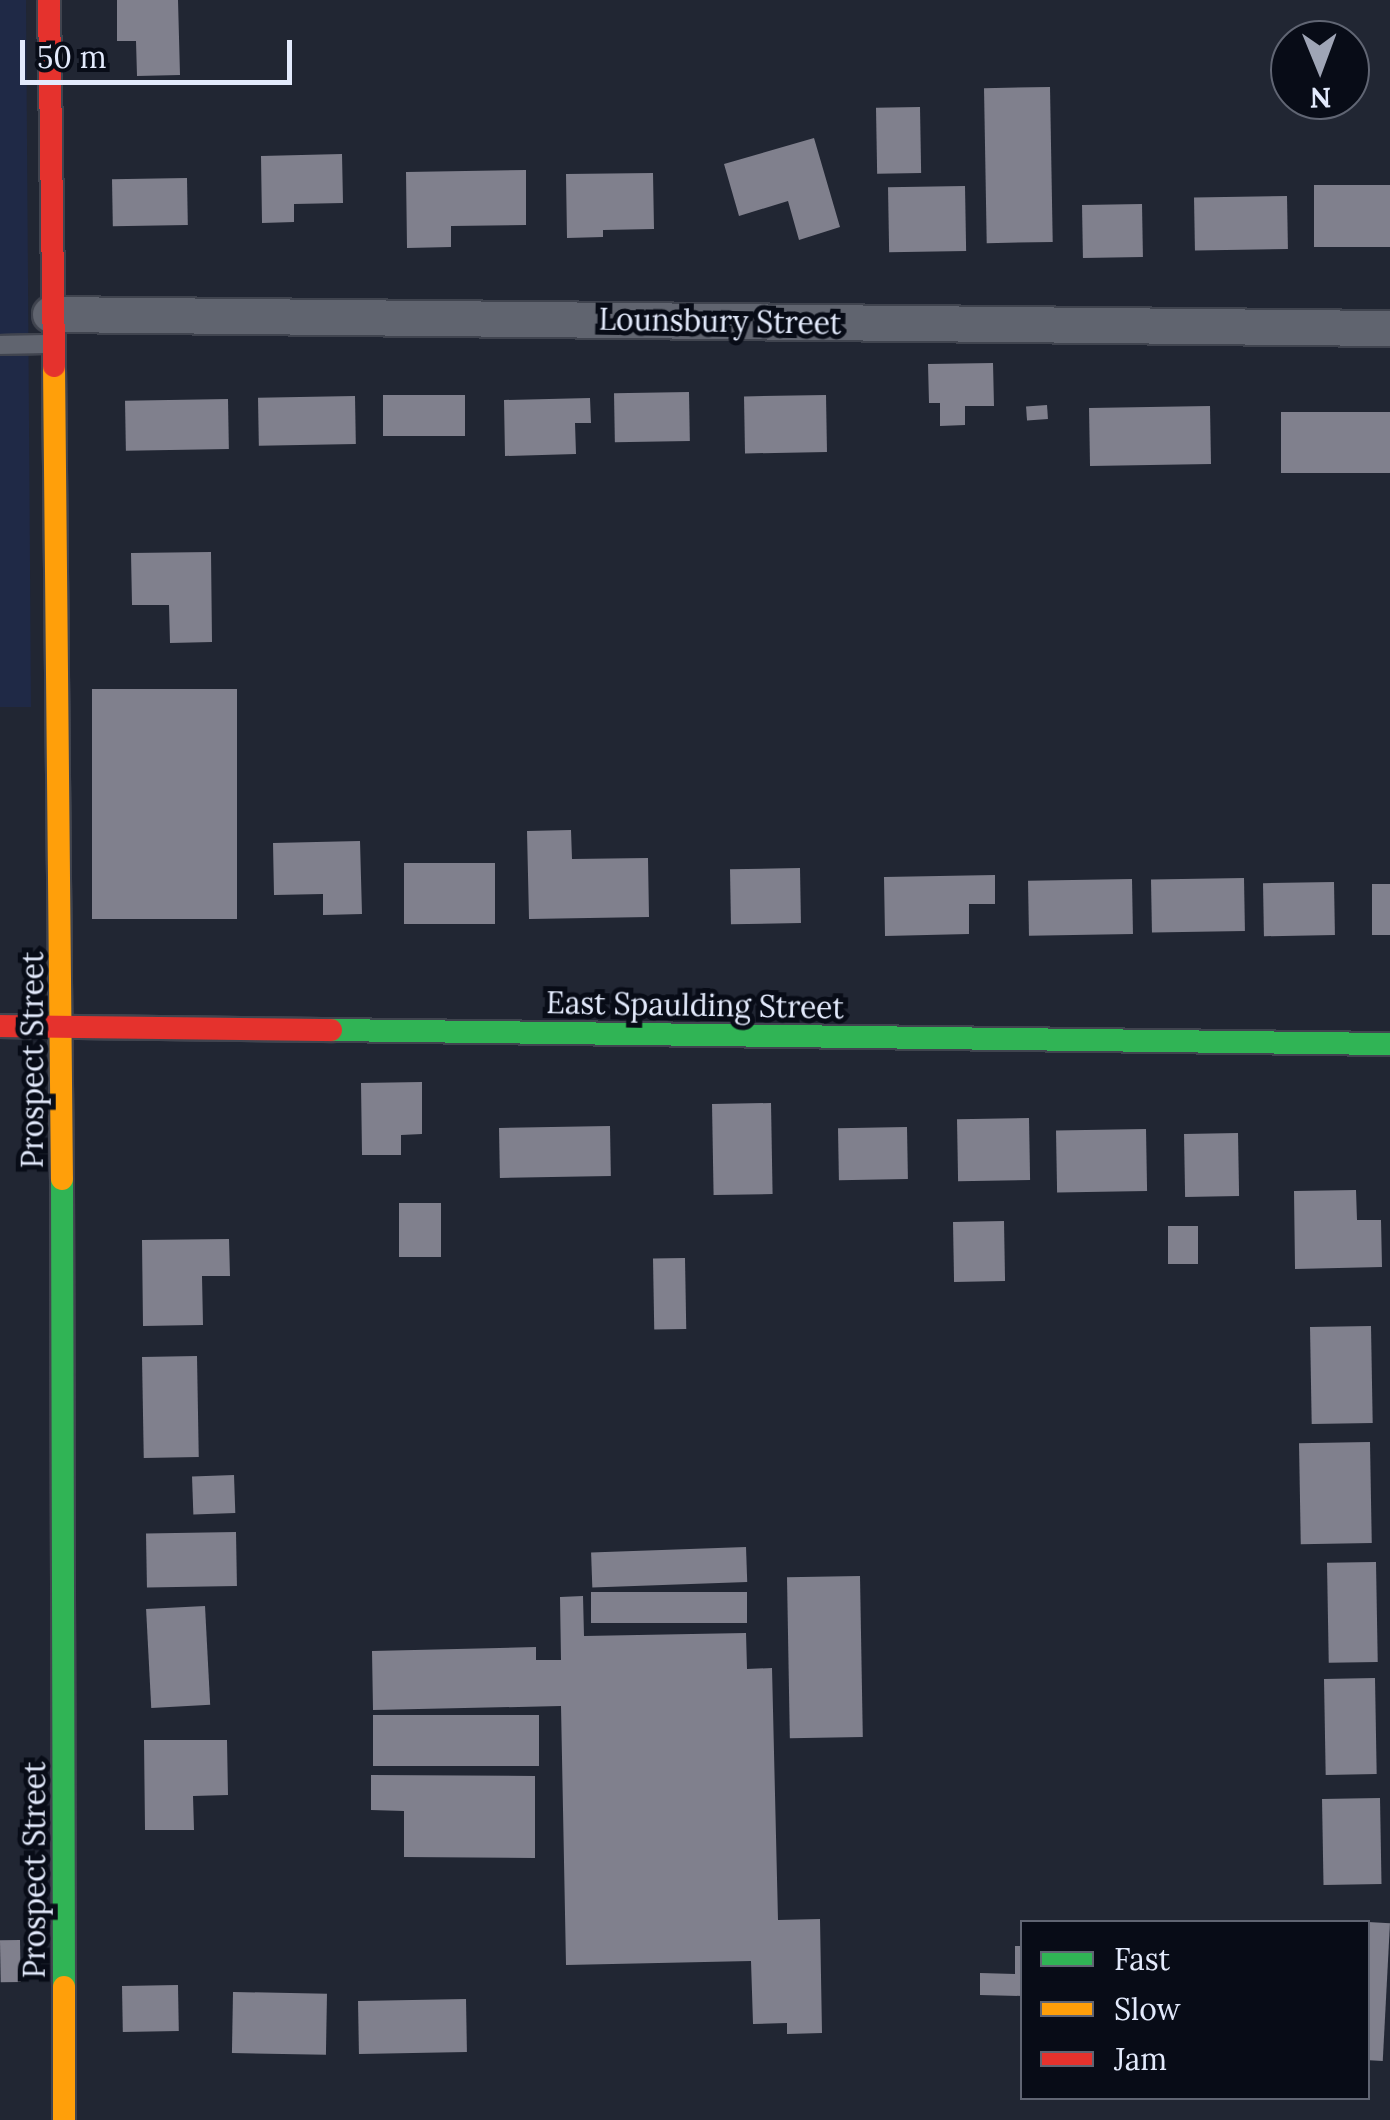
<!DOCTYPE html>
<style>
body{margin:0}
#map{position:relative;width:1390px;height:2120px;overflow:hidden;background:#212633;font-family:Lora,serif}
div>[style]{position:absolute}
.built>*{inset:0;background:#1f2946}
.building>*{inset:0;background:#80808d;transform-origin:0 0}
.roads{filter:drop-shadow(2px 0 #40444f) drop-shadow(-2px 0 #40444f) drop-shadow(0 2px #40444f) drop-shadow(0 -2px #40444f)}
.lane>*{height:18px;margin:-9px;padding:0 9px;transform-origin:9px;border-radius:9px;background:#60646f}
.street>*{height:35px;margin:-17.5px;padding:0 17.5px;transform-origin:17.5px;border-radius:17.5px;background:#60646f}
.fast>*{height:22px;margin:-11px;padding:0 11px;transform-origin:11px;border-radius:11px;background:#30b455}
.slow>*{height:22px;margin:-11px;padding:0 11px;transform-origin:11px;border-radius:11px;background:#ff9f0a}
.jam>*{height:22px;margin:-11px;padding:0 11px;transform-origin:11px;border-radius:11px;background:#e5322d}
span{translate:-50% -50%;white-space:nowrap;text-align:center;line-height:1.15;-webkit-text-stroke:10px #080c17;paint-order:stroke}
.street-label{font-size:30px;color:#e3eafc}
.legend{position:absolute;left:1020px;top:1920px;width:350px;height:180px;box-sizing:border-box;background:#080c17;border:2px solid #606573;margin:0;padding:12px 18px;list-style:none;font-size:30px;color:#e3eafc}
.legend li{display:flex;align-items:center;gap:20px;height:50px}
.legend b{width:50px;border:2px solid #606573}
.north{position:absolute;left:1270px;top:20px;width:100px;height:100px;box-sizing:border-box;background:#080c17;border:2px solid #606573;border-radius:50%;rotate:179deg;font-size:28px;font-weight:700;line-height:40px;text-align:center;color:#e3eafc}
.north::after{content:'';display:block;margin:auto;width:35px;height:45px;background:#9fa5b6;clip-path:polygon(50% 0,100% 100%,50% 72%,0 100%)}
.scale{position:absolute;left:20px;top:40px;width:272px;height:45px;box-sizing:border-box;border:5px solid #e3eafc;border-top:0;padding-left:12px;font-size:30px;line-height:35px;white-space:nowrap;color:#e3eafc;-webkit-text-stroke:8px #080c17;paint-order:stroke}
</style>
<div id="map">
<div class="built">
<div style="clip-path:polygon(0 0,26px 0,31px 707px,0 707px)"></div>
</div>
<div class="building">
<div style="clip-path:polygon(117px 0,178px 0,180px 75px,137px 76px,136px 41px,117px 41px)"></div>
<div style="left:1050px;top:87px;width:155px;height:66px;rotate:89deg"></div>
<div style="left:920px;top:107px;width:66px;height:44px;rotate:89deg"></div>
<div style="clip-path:polygon(814px 138px,840px 227px,799px 240px,788px 201px,739px 216px,724px 164px)"></div>
<div style="clip-path:polygon(342px 154px,343px 203px,294px 204px,294px 222px,262px 223px,261px 156px)"></div>
<div style="clip-path:polygon(526px 170px,526px 225px,451px 226px,451px 247px,407px 248px,406px 172px)"></div>
<div style="clip-path:polygon(653px 173px,654px 229px,603px 230px,603px 237px,567px 238px,566px 174px)"></div>
<div style="left:187px;top:178px;width:47px;height:75px;rotate:89deg"></div>
<div style="left:1390px;top:185px;width:62px;height:76px;rotate:90deg"></div>
<div style="left:965px;top:186px;width:65px;height:77px;rotate:89deg"></div>
<div style="left:1287px;top:196px;width:53px;height:93px;rotate:89deg"></div>
<div style="left:1142px;top:204px;width:53px;height:60px;rotate:89deg"></div>
<div style="clip-path:polygon(993px 363px,994px 406px,965px 406px,965px 425px,940px 426px,940px 403px,929px 403px,928px 364px)"></div>
<div style="left:689px;top:392px;width:49px;height:75px;rotate:89deg"></div>
<div style="left:383px;top:395px;width:82px;height:41px"></div>
<div style="left:826px;top:395px;width:57px;height:82px;rotate:89deg"></div>
<div style="left:355px;top:396px;width:48px;height:97px;rotate:89deg"></div>
<div style="clip-path:polygon(590px 398px,591px 423px,575px 423px,576px 454px,505px 456px,504px 400px)"></div>
<div style="left:228px;top:399px;width:50px;height:103px;rotate:89deg"></div>
<div style="left:1047px;top:405px;width:14px;height:21px;rotate:86deg"></div>
<div style="left:1210px;top:406px;width:58px;height:121px;rotate:89deg"></div>
<div style="left:1390px;top:412px;width:61px;height:109px;rotate:90deg"></div>
<div style="clip-path:polygon(211px 552px,212px 642px,170px 643px,169px 605px,132px 605px,131px 553px)"></div>
<div style="left:92px;top:689px;width:145px;height:230px"></div>
<div style="clip-path:polygon(571px 830px,572px 859px,648px 858px,649px 917px,529px 919px,527px 831px)"></div>
<div style="clip-path:polygon(360px 841px,362px 914px,323px 915px,323px 894px,274px 895px,273px 843px)"></div>
<div style="left:404px;top:863px;width:91px;height:61px"></div>
<div style="left:800px;top:868px;width:55px;height:70px;rotate:89deg"></div>
<div style="clip-path:polygon(995px 875px,995px 904px,969px 904px,969px 934px,885px 936px,884px 877px)"></div>
<div style="left:1244px;top:878px;width:53px;height:93px;rotate:89deg"></div>
<div style="left:1132px;top:879px;width:55px;height:104px;rotate:89deg"></div>
<div style="left:1334px;top:882px;width:53px;height:71px;rotate:89deg"></div>
<div style="left:1390px;top:884px;width:51px;height:18px;rotate:90deg"></div>
<div style="clip-path:polygon(422px 1082px,422px 1134px,401px 1135px,401px 1155px,362px 1155px,361px 1083px)"></div>
<div style="left:771px;top:1103px;width:91px;height:59px;rotate:89deg"></div>
<div style="left:1029px;top:1118px;width:62px;height:72px;rotate:89deg"></div>
<div style="left:610px;top:1126px;width:50px;height:111px;rotate:89deg"></div>
<div style="left:907px;top:1127px;width:52px;height:69px;rotate:89deg"></div>
<div style="left:1146px;top:1129px;width:62px;height:90px;rotate:89deg"></div>
<div style="left:1238px;top:1133px;width:63px;height:54px;rotate:89deg"></div>
<div style="clip-path:polygon(1356px 1190px,1357px 1220px,1381px 1220px,1382px 1267px,1295px 1269px,1294px 1191px)"></div>
<div style="left:399px;top:1203px;width:42px;height:54px"></div>
<div style="left:1004px;top:1221px;width:60px;height:51px;rotate:89deg"></div>
<div style="left:1198px;top:1226px;width:38px;height:30px;rotate:90deg"></div>
<div style="clip-path:polygon(229px 1239px,230px 1276px,202px 1276px,203px 1325px,143px 1326px,142px 1240px)"></div>
<div style="left:685px;top:1258px;width:71px;height:32px;rotate:89deg"></div>
<div style="left:1371px;top:1326px;width:97px;height:61px;rotate:89deg"></div>
<div style="left:197px;top:1356px;width:101px;height:55px;rotate:89deg"></div>
<div style="left:1370px;top:1442px;width:101px;height:71px;rotate:89deg"></div>
<div style="left:234px;top:1475px;width:38px;height:42px;rotate:88deg"></div>
<div style="left:236px;top:1532px;width:54px;height:90px;rotate:89deg"></div>
<div style="left:746px;top:1547px;width:35px;height:155px;rotate:88deg"></div>
<div style="left:1376px;top:1562px;width:100px;height:49px;rotate:89deg"></div>
<div style="left:860px;top:1576px;width:161px;height:73px;rotate:89deg"></div>
<div style="left:747px;top:1592px;width:31px;height:156px;rotate:90deg"></div>
<div style="clip-path:polygon(583px 1596px,584px 1636px,746px 1633px,747px 1669px,772px 1668px,778px 1920px,820px 1919px,822px 2033px,787px 2034px,787px 2023px,753px 2024px,751px 1961px,566px 1965px,561px 1706px,373px 1710px,372px 1651px,536px 1647px,536px 1660px,561px 1660px,560px 1597px)"></div>
<div style="left:205px;top:1606px;width:99px;height:59px;rotate:87deg"></div>
<div style="left:1375px;top:1678px;width:96px;height:51px;rotate:89deg"></div>
<div style="left:373px;top:1715px;width:166px;height:51px"></div>
<div style="clip-path:polygon(144px 1740px,227px 1740px,228px 1795px,193px 1796px,194px 1830px,145px 1830px)"></div>
<div style="clip-path:polygon(371px 1775px,535px 1776px,535px 1858px,404px 1857px,404px 1811px,371px 1810px)"></div>
<div style="left:1380px;top:1798px;width:86px;height:58px;rotate:89deg"></div>
<div style="left:1368px;top:1922px;width:22px;height:138px;rotate:3deg"></div>
<div style="left:20px;top:1940px;width:42px;height:20px;rotate:89deg"></div>
<div style="clip-path:polygon(1015px 1946px,1022px 1946px,1022px 1996px,980px 1995px,980px 1973px,1015px 1974px)"></div>
<div style="left:178px;top:1985px;width:46px;height:56px;rotate:89deg"></div>
<div style="left:233px;top:1992px;width:94px;height:61px;rotate:1deg"></div>
<div style="left:466px;top:1999px;width:53px;height:108px;rotate:89deg"></div>
</div>
<div class="roads">
<div class="lane">
<div style="left:0;top:345px;width:49px;rotate:-1.2deg"></div>
</div>
<div class="street">
<div style="left:50px;top:314px;width:1340px;rotate:0.6deg"></div>
</div>
<div class="fast">
<div style="left:331px;top:1030px;width:1059px;rotate:0.76deg"></div>
<div style="left:62px;top:1179px;width:808px;rotate:89.86deg"></div>
</div>
<div class="slow">
<div style="left:54px;top:366px;width:813px;rotate:89.44deg"></div>
<div style="left:64px;top:1987px;width:133px;rotate:90deg"></div>
</div>
<div class="jam">
<div style="left:49px;top:0;width:366px;rotate:89.2deg"></div>
<div style="left:0;top:1026px;width:331px;rotate:0.7deg"></div>
</div>
</div>
<div class="street-label">
<span style="left:720px;top:321px;rotate:1deg">Lounsbury Street</span>
<span style="left:695px;top:1005px;rotate:1deg">East Spaulding Street</span>
<span style="left:32px;top:1060px;rotate:-90deg">Prospect Street</span>
<span style="left:34px;top:1870px;rotate:-90deg">Prospect Street</span>
</div>
<ul class="legend">
<li><b style="height:12px;background:#30b455"></b>Fast</li>
<li><b style="height:12px;background:#ff9f0a"></b>Slow</li>
<li><b style="height:12px;background:#e5322d"></b>Jam</li>
</ul>
<div class="north">N</div>
<div class="scale">50 m</div>
</div>
